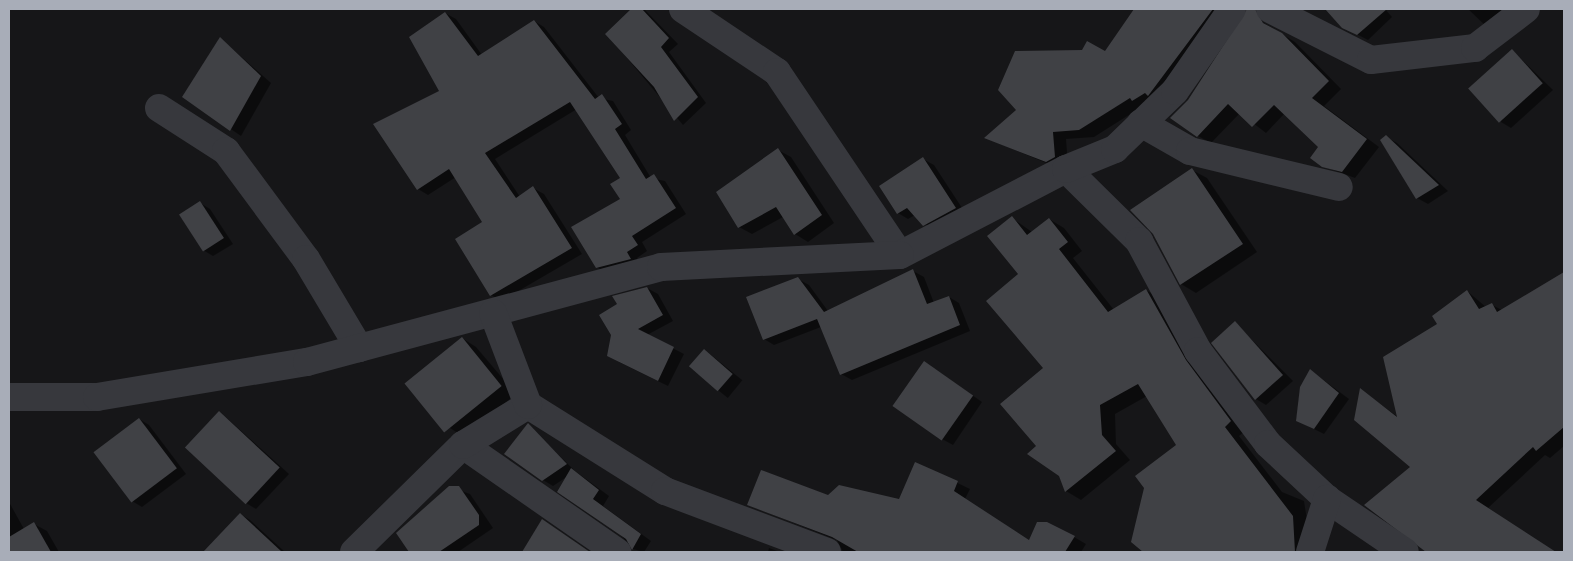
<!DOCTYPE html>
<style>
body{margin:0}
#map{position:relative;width:1573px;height:561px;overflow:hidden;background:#161618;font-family:"PT Sans",sans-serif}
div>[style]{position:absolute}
.shadow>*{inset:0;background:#0007;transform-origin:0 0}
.building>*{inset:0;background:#404145;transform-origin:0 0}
.minor>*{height:28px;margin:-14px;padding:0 14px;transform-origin:14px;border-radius:14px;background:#37383d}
span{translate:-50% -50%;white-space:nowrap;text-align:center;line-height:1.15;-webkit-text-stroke:5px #111113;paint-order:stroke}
.frame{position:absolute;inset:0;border:10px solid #a8adb8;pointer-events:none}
</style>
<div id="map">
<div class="shadow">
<div style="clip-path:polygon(633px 9px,645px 10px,678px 44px,669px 52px,706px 103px,683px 125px,607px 34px)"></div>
<div style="clip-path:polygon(1135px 9px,1222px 9px,1162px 103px,1143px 106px,1094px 137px,1066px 139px,1068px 165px,1061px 169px,986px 138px,1105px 52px)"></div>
<div style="clip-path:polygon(1248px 9px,1261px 13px,1267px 22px,1259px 20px,1295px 42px,1341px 89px,1324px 106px,1379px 147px,1355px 178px,1323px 166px,1320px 147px,1285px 113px,1266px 133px,1240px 113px,1211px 143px,1198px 136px,1189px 101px,1246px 18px)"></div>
<div style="clip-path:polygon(1327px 9px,1385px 9px,1392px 17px,1368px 40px,1343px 27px)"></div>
<div style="clip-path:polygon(1468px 9px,1518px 9px,1490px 30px)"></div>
<div style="clip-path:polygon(445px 13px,456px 19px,482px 55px,534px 21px,544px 27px,599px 98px,613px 101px,631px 130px,625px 135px,651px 178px,665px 181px,686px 214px,642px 242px,647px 251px,637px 258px,641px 265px,607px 274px,597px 267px,621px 200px,622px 179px,577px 109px,495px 159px,520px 197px,533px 188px,544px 194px,582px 254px,501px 301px,491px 295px,484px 222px,456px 177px,428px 195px,418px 189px,375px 124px,441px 92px)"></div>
<div style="clip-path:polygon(221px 39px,271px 83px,241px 136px,184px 97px)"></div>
<div style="clip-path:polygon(1512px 50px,1553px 90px,1511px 128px,1501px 122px)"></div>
<div style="clip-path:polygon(1386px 137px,1397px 143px,1448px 191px,1428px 204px,1417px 198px,1381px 141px)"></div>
<div style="clip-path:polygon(778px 150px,791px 157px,834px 223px,808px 242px,795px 234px,783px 217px,752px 234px,739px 227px)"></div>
<div style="clip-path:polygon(923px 159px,934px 165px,966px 214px,934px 231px,915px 215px,908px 219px,898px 213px)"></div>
<div style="clip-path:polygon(1192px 170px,1207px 178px,1257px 252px,1196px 293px,1181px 284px,1154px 233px)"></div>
<div style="clip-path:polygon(200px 203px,210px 209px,233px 244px,213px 256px,203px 250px)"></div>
<div style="clip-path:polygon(1012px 218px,1032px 232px,1049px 219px,1064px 228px,1082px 251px,1073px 258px,1114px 310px,1146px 290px,1161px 299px,1246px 430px,1239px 436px,1282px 492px,1304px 501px,1312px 552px,1145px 552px,1133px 541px,1177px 445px,1147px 396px,1115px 414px,1116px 444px,1130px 460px,1081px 500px,1066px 491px,1060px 475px,1038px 447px,1045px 368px,1019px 275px)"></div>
<div style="clip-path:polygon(913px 271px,924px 277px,934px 303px,949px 297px,959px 303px,970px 331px,852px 380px,841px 374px,821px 327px,774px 345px,764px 339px,798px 279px,809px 285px,828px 311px)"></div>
<div style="clip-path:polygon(1564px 275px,1564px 446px,1550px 458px,1545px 455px,1488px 508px,1555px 552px,1428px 552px,1421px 548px,1411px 467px,1361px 390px,1398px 417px,1438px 325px,1467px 291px,1486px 307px,1492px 305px,1502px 310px)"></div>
<div style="clip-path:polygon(647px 288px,658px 294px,673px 321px,647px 335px,684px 354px,668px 386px,619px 362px,613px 335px)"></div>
<div style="clip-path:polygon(1235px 323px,1293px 381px,1266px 405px,1256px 399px)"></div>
<div style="clip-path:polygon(462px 338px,476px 347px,516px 394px,464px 437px,450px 428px)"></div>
<div style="left:705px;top:350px;width:48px;height:23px;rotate:39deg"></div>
<div style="clip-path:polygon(935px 369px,982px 402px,953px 445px,942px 439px)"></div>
<div style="clip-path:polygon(1310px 370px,1349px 399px,1324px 434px,1298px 421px)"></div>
<div style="clip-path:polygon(220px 412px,289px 474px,256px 509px,246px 503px)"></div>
<div style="clip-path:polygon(139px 419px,149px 425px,186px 474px,142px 507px,132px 501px)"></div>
<div style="clip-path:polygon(528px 425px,575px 471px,609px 496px,603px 506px,651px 541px,644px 552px,633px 549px,568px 476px,553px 486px,543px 480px)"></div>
<div style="clip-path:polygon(916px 463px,970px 489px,965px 499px,1030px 541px,1074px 537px,1086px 544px,1081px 552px,843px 552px,837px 540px,749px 505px,829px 497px,899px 500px)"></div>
<div style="clip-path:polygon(450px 487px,470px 494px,493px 528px,458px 552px,411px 552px,397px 533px)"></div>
<div style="clip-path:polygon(9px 502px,24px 529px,34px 524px,47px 531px,59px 552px,9px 552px)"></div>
<div style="clip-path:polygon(240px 514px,250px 520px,285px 552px,213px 552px,209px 548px)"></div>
<div style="clip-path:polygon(542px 520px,556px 529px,590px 552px,523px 552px)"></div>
<div style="clip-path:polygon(769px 548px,780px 552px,768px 552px)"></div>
</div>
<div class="building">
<div style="clip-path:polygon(631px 9px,642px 9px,669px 38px,661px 47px,698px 97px,674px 121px,654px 87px,605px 34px)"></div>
<div style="clip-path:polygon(1134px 9px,1213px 9px,1148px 96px,1145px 93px,1132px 101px,1130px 98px,1079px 130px,1053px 132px,1055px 157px,1046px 162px,984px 138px,1016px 110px,998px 90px,1015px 51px,1082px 50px,1087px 41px,1105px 51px)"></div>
<div style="clip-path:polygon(1247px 9px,1255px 9px,1263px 23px,1282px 33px,1329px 81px,1312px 98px,1367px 139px,1342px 172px,1322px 167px,1310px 158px,1318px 147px,1274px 105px,1252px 127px,1228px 104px,1197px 137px,1170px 118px,1188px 100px)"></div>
<div style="clip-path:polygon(1325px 9px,1387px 9px,1357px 35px,1342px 28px)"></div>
<div style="clip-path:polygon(445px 12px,478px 56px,534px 20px,595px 99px,602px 94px,622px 124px,615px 129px,646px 179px,654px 174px,676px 208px,632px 236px,638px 245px,627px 252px,631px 259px,596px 268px,571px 227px,620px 199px,610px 184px,620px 178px,570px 102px,485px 153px,516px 198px,533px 186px,572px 248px,490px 296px,455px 239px,482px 222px,449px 169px,417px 190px,373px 124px,439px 91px,409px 37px)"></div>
<div style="clip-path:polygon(220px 37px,261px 76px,230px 131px,182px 97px)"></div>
<div style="left:1512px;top:49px;width:46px;height:59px;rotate:48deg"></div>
<div style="clip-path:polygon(1386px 135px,1439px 185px,1416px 199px,1380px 140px)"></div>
<div style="clip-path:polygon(778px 148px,822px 215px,794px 235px,776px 207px,738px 228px,716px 192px)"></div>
<div style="clip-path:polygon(923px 157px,956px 208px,923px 226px,907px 208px,897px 214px,879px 186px)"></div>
<div style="clip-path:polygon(1192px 168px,1243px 244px,1180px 285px,1153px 234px,1130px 210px)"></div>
<div style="left:200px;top:201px;width:44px;height:25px;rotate:57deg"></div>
<div style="clip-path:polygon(1012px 216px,1027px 235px,1049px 218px,1068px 242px,1059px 249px,1108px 312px,1146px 289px,1186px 360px,1231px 421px,1225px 427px,1293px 516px,1295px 552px,1143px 552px,1131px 542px,1144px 488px,1135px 476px,1176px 445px,1138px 384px,1100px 405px,1102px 435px,1116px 451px,1065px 492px,1059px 476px,1027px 454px,1036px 446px,1000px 404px,1043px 368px,986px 301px,1018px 274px,987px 236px)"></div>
<div style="clip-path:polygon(913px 269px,927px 304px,949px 296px,960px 325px,840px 375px,817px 319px,763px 340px,746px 297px,798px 277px,824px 312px)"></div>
<div style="clip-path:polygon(1564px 272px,1564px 427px,1536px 451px,1533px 447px,1476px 500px,1556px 552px,1426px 552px,1364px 505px,1410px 467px,1354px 420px,1360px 388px,1397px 417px,1383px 357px,1437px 324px,1432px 316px,1467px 290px,1479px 309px,1492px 303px,1497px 312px)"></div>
<div style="clip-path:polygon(647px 287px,663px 315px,638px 329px,674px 347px,658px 381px,607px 356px,611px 335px,599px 315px,617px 304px,612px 296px)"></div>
<div style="clip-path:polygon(1235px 321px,1283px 375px,1255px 400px,1211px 343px)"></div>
<div style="left:462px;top:337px;width:63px;height:74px;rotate:51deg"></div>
<div style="left:704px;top:349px;width:38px;height:23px;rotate:41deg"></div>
<div style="left:924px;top:361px;width:60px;height:55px;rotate:35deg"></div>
<div style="clip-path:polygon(1310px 369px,1339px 393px,1314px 429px,1296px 421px,1300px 387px)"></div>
<div style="left:219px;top:411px;width:83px;height:50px;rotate:43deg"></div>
<div style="left:139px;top:418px;width:63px;height:57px;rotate:53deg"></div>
<div style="clip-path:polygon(528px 423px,567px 464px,542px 481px,504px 454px)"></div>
<div style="clip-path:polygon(915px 462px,958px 481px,954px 491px,1029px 540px,1037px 522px,1047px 522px,1075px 536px,1065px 552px,858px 552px,832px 537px,747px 505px,761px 470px,828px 495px,839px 485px,899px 499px)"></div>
<div style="clip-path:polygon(571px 468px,599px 490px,593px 499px,641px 534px,632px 550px,626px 539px,557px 492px)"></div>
<div style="clip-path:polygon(449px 486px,459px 486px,479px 515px,479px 525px,439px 552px,409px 552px,396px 533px)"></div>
<div style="clip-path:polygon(240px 513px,282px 552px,203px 552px)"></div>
<div style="clip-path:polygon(542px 519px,590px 552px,522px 552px)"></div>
<div style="clip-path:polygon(34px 522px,51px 552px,9px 552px,9px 537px)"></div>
</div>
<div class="minor">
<div style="left:683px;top:9px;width:113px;rotate:33.8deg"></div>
<div style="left:777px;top:72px;width:220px;rotate:56.1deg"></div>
<div style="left:900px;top:255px;width:187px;rotate:-27.4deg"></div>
<div style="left:1066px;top:169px;width:103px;rotate:44.6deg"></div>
<div style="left:1139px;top:241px;width:125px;rotate:61.8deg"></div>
<div style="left:1198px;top:351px;width:116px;rotate:53deg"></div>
<div style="left:1268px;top:444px;width:81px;rotate:43deg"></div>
<div style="left:1327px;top:499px;width:94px;rotate:34.2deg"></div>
<div style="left:1270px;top:9px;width:113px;rotate:26.8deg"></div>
<div style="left:1371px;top:60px;width:105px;rotate:-6.6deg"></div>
<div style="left:1475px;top:48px;width:64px;rotate:-37.4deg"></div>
<div style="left:159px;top:108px;width:80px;rotate:32.7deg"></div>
<div style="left:226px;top:151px;width:134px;rotate:53.5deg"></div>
<div style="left:306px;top:259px;width:104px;rotate:59.2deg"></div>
<div style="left:1141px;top:123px;width:56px;rotate:29.7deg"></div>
<div style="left:1190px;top:151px;width:153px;rotate:13.6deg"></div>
<div style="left:1066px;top:169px;width:53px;rotate:-22.2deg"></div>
<div style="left:1115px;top:149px;width:83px;rotate:-44deg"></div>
<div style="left:1175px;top:91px;width:100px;rotate:-55.2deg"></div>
<div style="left:9px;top:397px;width:88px"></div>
<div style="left:97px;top:397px;width:213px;rotate:-9.5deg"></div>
<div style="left:307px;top:362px;width:367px;rotate:-15deg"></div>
<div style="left:661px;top:267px;width:239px;rotate:-2.9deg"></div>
<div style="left:528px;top:405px;width:162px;rotate:32.1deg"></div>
<div style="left:665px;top:491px;width:173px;rotate:20.6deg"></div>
<div style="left:463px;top:445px;width:188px;rotate:34.8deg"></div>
<div style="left:354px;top:552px;width:153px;rotate:-44.5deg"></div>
<div style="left:463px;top:445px;width:76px;rotate:-31.6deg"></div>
<div style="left:528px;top:405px;width:98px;rotate:-110.8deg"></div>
<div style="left:1310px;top:552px;width:56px;rotate:-72.2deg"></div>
</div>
<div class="frame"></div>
</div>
